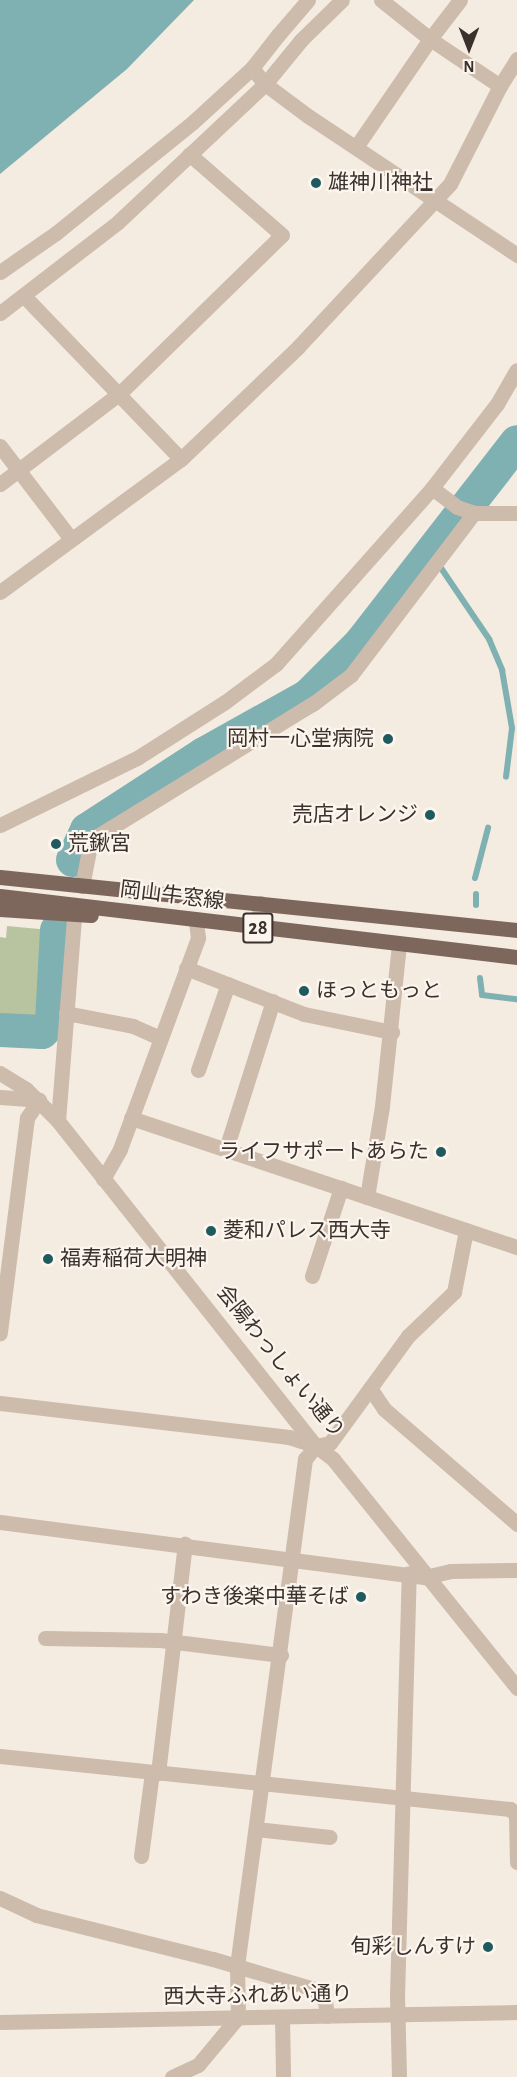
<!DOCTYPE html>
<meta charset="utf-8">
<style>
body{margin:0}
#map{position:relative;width:517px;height:2077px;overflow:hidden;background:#f4ebe1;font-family:"Alegreya Sans","Noto Sans JP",sans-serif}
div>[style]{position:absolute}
.green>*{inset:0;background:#b8c4a0}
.water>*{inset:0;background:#7fb0b2}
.stream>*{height:6px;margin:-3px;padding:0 3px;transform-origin:3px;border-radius:3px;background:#7fb0b2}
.river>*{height:34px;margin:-17px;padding:0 17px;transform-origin:17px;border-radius:17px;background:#7fb0b2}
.minor>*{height:15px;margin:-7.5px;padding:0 7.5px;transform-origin:7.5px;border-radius:7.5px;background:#cdbbac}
.tertiary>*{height:15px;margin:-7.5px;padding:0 7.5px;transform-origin:7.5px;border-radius:7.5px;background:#cdbbac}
.primary>*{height:15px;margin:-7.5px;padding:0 7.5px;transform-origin:7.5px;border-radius:7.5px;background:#7d675c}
.dots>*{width:16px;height:16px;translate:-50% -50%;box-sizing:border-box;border:3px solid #fbf5ee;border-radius:50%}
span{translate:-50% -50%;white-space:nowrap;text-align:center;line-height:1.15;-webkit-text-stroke:4.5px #fbf5ee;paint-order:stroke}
.shield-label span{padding:2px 4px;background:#fbf5ee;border:2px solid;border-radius:4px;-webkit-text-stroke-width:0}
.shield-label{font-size:20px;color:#3b302b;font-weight:700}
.poi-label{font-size:21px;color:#3b302b}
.left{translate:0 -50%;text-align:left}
.right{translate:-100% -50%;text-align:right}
.street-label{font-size:21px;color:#3b302b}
.north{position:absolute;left:439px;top:18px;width:60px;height:60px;-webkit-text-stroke:4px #fbf5ee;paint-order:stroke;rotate:180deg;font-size:16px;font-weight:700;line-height:24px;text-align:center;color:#3b302b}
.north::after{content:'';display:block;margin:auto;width:21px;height:27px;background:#3b302b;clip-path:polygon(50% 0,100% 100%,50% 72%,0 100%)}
</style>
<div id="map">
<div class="green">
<div style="clip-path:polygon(7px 926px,50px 930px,45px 1019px,0 1019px,0 937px,6px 938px)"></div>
</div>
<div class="water">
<div style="clip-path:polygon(0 0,194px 0,127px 69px,0 174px)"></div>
</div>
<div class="stream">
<div style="left:441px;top:568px;width:86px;rotate:55.9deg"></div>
<div style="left:489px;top:639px;width:34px;rotate:67deg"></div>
<div style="left:502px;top:670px;width:59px;rotate:80.2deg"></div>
<div style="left:512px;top:728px;width:49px;rotate:97deg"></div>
<div style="left:475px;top:878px;width:52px;rotate:-75.4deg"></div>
<div style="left:476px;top:894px;width:11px;rotate:90deg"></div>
<div style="left:480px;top:978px;width:17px;rotate:83deg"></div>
<div style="left:482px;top:995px;width:35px;rotate:7deg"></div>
</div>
<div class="river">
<div style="left:73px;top:860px;width:33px;rotate:-65deg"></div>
<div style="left:87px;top:830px;width:140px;rotate:-33deg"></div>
<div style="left:204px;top:754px;width:119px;rotate:-29.1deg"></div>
<div style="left:308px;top:696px;width:75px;rotate:-45deg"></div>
<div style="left:361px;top:643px;width:254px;rotate:-52.2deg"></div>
<div style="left:0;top:1030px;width:42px;rotate:2.7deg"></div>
<div style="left:42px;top:1032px;width:14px;rotate:-45deg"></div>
<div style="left:52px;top:1022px;width:92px;rotate:-86.9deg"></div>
</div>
<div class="minor">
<div style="left:381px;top:0;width:63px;rotate:38.5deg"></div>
<div style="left:430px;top:39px;width:49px;rotate:-52.4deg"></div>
<div style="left:500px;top:86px;width:32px;rotate:-58deg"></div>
<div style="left:0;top:272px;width:68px;rotate:-34.9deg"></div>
<div style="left:56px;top:233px;width:176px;rotate:-39deg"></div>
<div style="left:193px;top:122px;width:80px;rotate:-42.5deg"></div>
<div style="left:252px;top:68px;width:42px;rotate:-51.8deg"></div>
<div style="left:24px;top:296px;width:226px;rotate:46.1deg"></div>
<div style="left:0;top:313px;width:149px;rotate:-37.6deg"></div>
<div style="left:118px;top:222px;width:202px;rotate:-43.2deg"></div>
<div style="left:265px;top:84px;width:57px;rotate:-50.7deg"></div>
<div style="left:301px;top:40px;width:57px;rotate:-44.3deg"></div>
<div style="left:0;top:446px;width:117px;rotate:52.6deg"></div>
<div style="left:0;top:484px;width:151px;rotate:-37.2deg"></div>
<div style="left:120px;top:393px;width:226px;rotate:-44.3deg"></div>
<div style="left:282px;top:235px;width:123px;rotate:-138.9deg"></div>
<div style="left:432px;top:488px;width:31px;rotate:37deg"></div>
<div style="left:457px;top:507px;width:18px;rotate:19deg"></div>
<div style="left:474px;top:513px;width:43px"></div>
<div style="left:0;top:592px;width:225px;rotate:-36.3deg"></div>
<div style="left:181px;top:459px;width:162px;rotate:-43.7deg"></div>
<div style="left:298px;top:347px;width:223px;rotate:-47deg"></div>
<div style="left:450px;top:184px;width:110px;rotate:-63deg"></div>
<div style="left:500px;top:86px;width:84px;rotate:-146.1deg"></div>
<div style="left:430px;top:39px;width:131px;rotate:124.4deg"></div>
<div style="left:0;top:825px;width:153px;rotate:-26.1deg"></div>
<div style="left:137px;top:758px;width:104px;rotate:-32.5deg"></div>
<div style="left:225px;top:702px;width:64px;rotate:-36.7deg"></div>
<div style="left:276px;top:664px;width:235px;rotate:-48.4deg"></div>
<div style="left:432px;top:488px;width:106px;rotate:-52.3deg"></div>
<div style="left:497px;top:404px;width:39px;rotate:-60deg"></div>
<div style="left:82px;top:886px;width:47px;rotate:-78.9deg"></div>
<div style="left:91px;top:840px;width:262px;rotate:-31.6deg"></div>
<div style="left:314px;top:703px;width:46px;rotate:-37.1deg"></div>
<div style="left:351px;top:675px;width:203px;rotate:-52.8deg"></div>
<div style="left:258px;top:928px;width:25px;rotate:-85deg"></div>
<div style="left:186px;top:968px;width:127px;rotate:21.3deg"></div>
<div style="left:304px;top:1014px;width:90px;rotate:11.6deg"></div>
<div style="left:66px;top:1013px;width:68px;rotate:11deg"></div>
<div style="left:133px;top:1026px;width:30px;rotate:24deg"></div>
<div style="left:198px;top:1070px;width:91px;rotate:-70.8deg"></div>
<div style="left:0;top:1073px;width:31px;rotate:32deg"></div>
<div style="left:26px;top:1089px;width:45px;rotate:45deg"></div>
<div style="left:58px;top:1121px;width:415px;rotate:51.6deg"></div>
<div style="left:316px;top:1446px;width:21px;rotate:37deg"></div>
<div style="left:333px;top:1459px;width:294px;rotate:51.2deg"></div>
<div style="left:0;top:1097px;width:39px;rotate:4deg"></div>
<div style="left:39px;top:1100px;width:22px;rotate:124deg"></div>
<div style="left:27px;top:1118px;width:217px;rotate:97.2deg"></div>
<div style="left:131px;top:1118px;width:407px;rotate:18.5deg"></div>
<div style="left:58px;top:1121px;width:217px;rotate:-85.5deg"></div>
<div style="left:226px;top:1149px;width:155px;rotate:-72.4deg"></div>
<div style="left:103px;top:1179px;width:34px;rotate:-60deg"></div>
<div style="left:120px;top:1149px;width:225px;rotate:-69.7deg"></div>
<div style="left:198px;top:938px;width:17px;rotate:-97deg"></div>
<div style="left:367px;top:1197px;width:92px;rotate:-80.6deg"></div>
<div style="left:382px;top:1106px;width:162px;rotate:-84deg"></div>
<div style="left:312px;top:1276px;width:93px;rotate:-71.8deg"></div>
<div style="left:370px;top:1388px;width:25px;rotate:56deg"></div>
<div style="left:384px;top:1409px;width:176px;rotate:40.8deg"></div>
<div style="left:0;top:1403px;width:291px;rotate:6.7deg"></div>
<div style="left:289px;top:1437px;width:28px;rotate:18deg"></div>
<div style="left:0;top:1522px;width:429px;rotate:7.4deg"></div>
<div style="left:425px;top:1577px;width:27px;rotate:-13deg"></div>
<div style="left:451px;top:1571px;width:66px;rotate:-0.9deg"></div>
<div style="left:45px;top:1638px;width:115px;rotate:1deg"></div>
<div style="left:160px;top:1640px;width:122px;rotate:7.1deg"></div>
<div style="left:0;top:1756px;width:513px;rotate:5.93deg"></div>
<div style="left:510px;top:1809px;width:8px;rotate:45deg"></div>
<div style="left:516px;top:1815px;width:47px;rotate:88.8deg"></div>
<div style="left:158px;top:1773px;width:231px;rotate:-83.3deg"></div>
<div style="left:256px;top:1829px;width:74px;rotate:6.2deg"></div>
<div style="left:141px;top:1856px;width:84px;rotate:-82.5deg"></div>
<div style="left:0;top:1898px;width:40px;rotate:25deg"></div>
<div style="left:36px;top:1915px;width:182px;rotate:14deg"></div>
<div style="left:213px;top:1959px;width:105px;rotate:16.5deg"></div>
<div style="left:314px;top:1989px;width:16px;rotate:47deg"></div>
<div style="left:325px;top:2001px;width:15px;rotate:82deg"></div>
<div style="left:282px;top:2017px;width:60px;rotate:89deg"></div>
<div style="left:172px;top:2077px;width:29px;rotate:-25deg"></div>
<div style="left:198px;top:2065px;width:62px;rotate:-50.2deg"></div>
<div style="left:238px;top:2017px;width:51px;rotate:-91.1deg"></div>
<div style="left:237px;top:1966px;width:512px;rotate:-82.36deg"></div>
<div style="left:305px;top:1459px;width:17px;rotate:-50deg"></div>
<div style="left:316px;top:1446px;width:14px;rotate:-12deg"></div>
<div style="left:330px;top:1443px;width:132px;rotate:-53.9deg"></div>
<div style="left:408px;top:1336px;width:64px;rotate:-43.7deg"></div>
<div style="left:454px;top:1292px;width:63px;rotate:-79deg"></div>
<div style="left:399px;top:2077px;width:81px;rotate:-91.4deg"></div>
<div style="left:397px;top:1996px;width:423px;rotate:-88.4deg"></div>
</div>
<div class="tertiary">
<div style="left:278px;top:35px;width:46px;rotate:-49.4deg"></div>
<div style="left:252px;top:68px;width:21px;rotate:51deg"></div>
<div style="left:265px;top:84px;width:54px;rotate:36.7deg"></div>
<div style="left:308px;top:116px;width:251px;rotate:33.6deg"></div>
<div style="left:0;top:2022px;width:517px;rotate:-1.11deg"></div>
</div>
<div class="primary">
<div style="left:0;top:877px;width:520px;rotate:5.85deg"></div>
<div style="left:0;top:896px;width:521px;rotate:6.73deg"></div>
<div style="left:0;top:909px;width:91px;rotate:3.8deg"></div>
</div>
<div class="dots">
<div style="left:316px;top:183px;background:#1f5a5e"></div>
<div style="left:388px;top:739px;background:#1f5a5e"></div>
<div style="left:430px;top:815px;background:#1f5a5e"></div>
<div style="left:56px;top:844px;background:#1f5a5e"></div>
<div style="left:304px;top:991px;background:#1f5a5e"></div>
<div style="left:441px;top:1152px;background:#1f5a5e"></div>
<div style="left:211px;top:1231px;background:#1f5a5e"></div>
<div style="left:48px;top:1259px;background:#1f5a5e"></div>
<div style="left:361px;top:1597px;background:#1f5a5e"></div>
<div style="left:488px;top:1947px;background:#1f5a5e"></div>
</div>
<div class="shield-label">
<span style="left:258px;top:928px">28</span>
</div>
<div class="poi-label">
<span class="left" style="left:328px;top:183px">雄神川神社</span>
<span class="right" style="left:374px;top:739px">岡村一心堂病院</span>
<span class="right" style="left:418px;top:815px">売店オレンジ</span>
<span class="left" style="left:68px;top:844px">荒鍬宮</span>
<span class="left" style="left:316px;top:991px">ほっともっと</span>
<span class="right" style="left:429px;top:1152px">ライフサポートあらた</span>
<span class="left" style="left:223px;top:1231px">菱和パレス西大寺</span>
<span class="left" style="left:60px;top:1259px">福寿稲荷大明神</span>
<span class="right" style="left:349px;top:1597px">すわき後楽中華そば</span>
<span class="right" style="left:476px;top:1947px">旬彩しんすけ</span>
</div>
<div class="street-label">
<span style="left:172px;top:896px;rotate:7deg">岡山牛窓線</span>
<span style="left:280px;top:1362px;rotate:51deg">会陽わっしょい通り</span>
<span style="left:258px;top:1996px;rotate:-1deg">西大寺ふれあい通り</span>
</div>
<div class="north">N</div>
</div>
